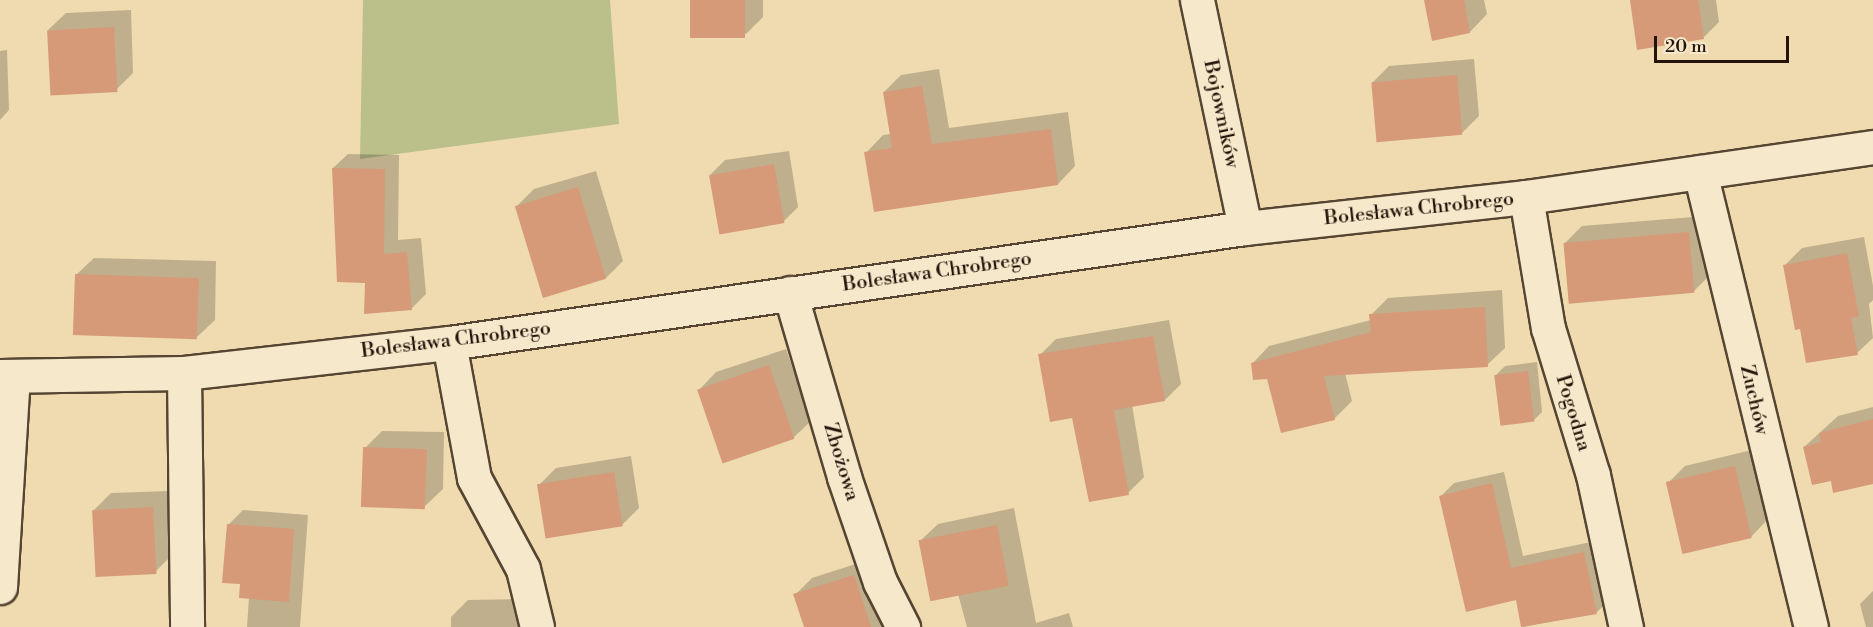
<!DOCTYPE html>
<meta charset="utf-8">
<style>
body{margin:0}
#map{position:relative;width:1873px;height:627px;overflow:hidden;background:#efdbaf;font-family:"Libre Bodoni",serif}
div>[style]{position:absolute}
.green>*{inset:0;background:#bbc08a}
.shadow>*{inset:0;background:#0003}
.building>*{inset:0;background:#d69a78;transform-origin:0 0}
.roads{filter:drop-shadow(2px 0 #564532) drop-shadow(-2px 0 #564532) drop-shadow(0 2px #564532) drop-shadow(0 -2px #564532)}
.street>*{height:33px;margin:-16.5px;padding:0 16.5px;transform-origin:16.5px;border-radius:16.5px;background:#f5e8cb}
.secondary>*{height:33px;margin:-16.5px;padding:0 16.5px;transform-origin:16.5px;border-radius:16.5px;background:#f5e8cb}
span{translate:-50% -50%;white-space:nowrap;text-align:center;line-height:1.15;-webkit-text-stroke:6px #f5e8cb;paint-order:stroke}
.street-label{font-size:20px;color:#231309}
.scale{position:absolute;left:1654px;top:36px;width:135px;height:27px;box-sizing:border-box;border:3px solid #231309;border-top:0;padding-left:8px;font-size:18px;line-height:21px;white-space:nowrap;color:#231309;-webkit-text-stroke:4px #f5e8cb;paint-order:stroke}
</style>
<div id="map">
<div class="green">
<div style="clip-path:polygon(363px 0,610px 0,619px 124px,360px 159px)"></div>
</div>
<div class="shadow">
<div style="clip-path:polygon(691px 0,763px 0,763px 17px,746px 34px)"></div>
<div style="clip-path:polygon(1426px 0,1484px 0,1487px 14px,1470px 32px)"></div>
<div style="clip-path:polygon(1631px 0,1716px 0,1719px 22px,1704px 37px,1639px 48px)"></div>
<div style="clip-path:polygon(131px 10px,133px 73px,116px 90px,48px 30px,66px 13px)"></div>
<div style="clip-path:polygon(7px 50px,9px 110px,0 120px,0 51px)"></div>
<div style="clip-path:polygon(1474px 59px,1479px 116px,1461px 134px,1372px 83px,1389px 66px)"></div>
<div style="clip-path:polygon(939px 69px,949px 128px,1068px 112px,1075px 166px,1058px 184px,866px 153px,883px 135px,891px 134px,884px 92px,901px 75px)"></div>
<div style="clip-path:polygon(789px 151px,798px 207px,783px 222px,710px 175px,725px 160px)"></div>
<div style="clip-path:polygon(348px 154px,399px 155px,398px 240px,421px 238px,426px 294px,411px 309px,366px 281px,333px 168px)"></div>
<div style="clip-path:polygon(596px 171px,623px 261px,606px 278px,517px 206px,534px 189px)"></div>
<div style="clip-path:polygon(1706px 216px,1710px 275px,1693px 292px,1565px 243px,1582px 226px)"></div>
<div style="clip-path:polygon(1864px 237px,1873px 286px,1873px 300px,1869px 304px,1873px 338px,1857px 353px,1802px 327px,1785px 265px,1802px 248px)"></div>
<div style="clip-path:polygon(94px 258px,216px 261px,215px 320px,197px 337px,76px 275px)"></div>
<div style="clip-path:polygon(1502px 290px,1505px 348px,1487px 365px,1345px 373px,1352px 401px,1334px 419px,1252px 364px,1269px 346px,1371px 320px,1371px 315px,1388px 298px)"></div>
<div style="clip-path:polygon(1169px 320px,1181px 384px,1165px 400px,1132px 405px,1144px 477px,1128px 493px,1074px 416px,1040px 355px,1056px 339px)"></div>
<div style="clip-path:polygon(786px 349px,811px 421px,793px 438px,699px 390px,716px 372px)"></div>
<div style="clip-path:polygon(1537px 362px,1542px 412px,1533px 421px,1496px 375px,1505px 366px)"></div>
<div style="clip-path:polygon(1873px 407px,1873px 482px,1832px 479px,1804px 447px,1838px 416px)"></div>
<div style="clip-path:polygon(382px 431px,444px 432px,443px 489px,425px 506px,365px 448px)"></div>
<div style="clip-path:polygon(1752px 450px,1768px 519px,1751px 537px,1668px 483px,1685px 466px)"></div>
<div style="clip-path:polygon(631px 456px,639px 508px,622px 525px,538px 486px,556px 468px)"></div>
<div style="clip-path:polygon(1504px 472px,1523px 556px,1596px 541px,1609px 600px,1596px 613px,1523px 627px,1517px 599px,1441px 496px,1454px 483px)"></div>
<div style="clip-path:polygon(170px 491px,172px 555px,155px 572px,94px 510px,111px 493px)"></div>
<div style="clip-path:polygon(1014px 508px,1036px 623px,1069px 613px,1073px 627px,967px 627px,958px 594px,920px 541px,938px 524px)"></div>
<div style="clip-path:polygon(243px 510px,308px 515px,300px 627px,247px 627px,249px 597px,242px 583px,228px 525px)"></div>
<div style="clip-path:polygon(871px 559px,891px 619px,883px 627px,806px 627px,795px 595px,812px 578px)"></div>
<div style="clip-path:polygon(1873px 591px,1873px 627px,1866px 627px,1860px 604px)"></div>
<div style="clip-path:polygon(527px 599px,527px 627px,451px 627px,451px 617px,468px 600px)"></div>
</div>
<div class="building">
<div style="left:690px;top:0;width:55px;height:38px"></div>
<div style="clip-path:polygon(1424px 0,1464px 0,1470px 33px,1432px 41px)"></div>
<div style="clip-path:polygon(1630px 0,1698px 0,1704px 39px,1637px 50px)"></div>
<div style="left:114px;top:27px;width:65px;height:67px;rotate:87deg"></div>
<div style="left:1457px;top:75px;width:60px;height:86px;rotate:85deg"></div>
<div style="clip-path:polygon(922px 86px,932px 144px,1051px 129px,1058px 185px,874px 212px,864px 152px,892px 148px,883px 92px)"></div>
<div style="left:774px;top:164px;width:60px;height:66px;rotate:80deg"></div>
<div style="clip-path:polygon(332px 168px,385px 169px,384px 254px,407px 252px,412px 310px,364px 314px,365px 283px,337px 282px)"></div>
<div style="left:578px;top:187px;width:96px;height:66px;rotate:73deg"></div>
<div style="left:1689px;top:232px;width:61px;height:126px;rotate:85deg"></div>
<div style="clip-path:polygon(1847px 253px,1859px 316px,1851px 318px,1858px 355px,1806px 363px,1800px 329px,1795px 330px,1783px 265px)"></div>
<div style="left:75px;top:274px;width:124px;height:61px;rotate:2deg"></div>
<div style="clip-path:polygon(1485px 307px,1488px 367px,1324px 376px,1335px 420px,1281px 433px,1267px 379px,1253px 380px,1251px 363px,1371px 332px,1369px 314px)"></div>
<div style="clip-path:polygon(1153px 336px,1165px 401px,1114px 410px,1129px 495px,1089px 502px,1072px 418px,1050px 422px,1038px 354px)"></div>
<div style="left:769px;top:365px;width:78px;height:76px;rotate:71deg"></div>
<div style="left:1528px;top:371px;width:51px;height:34px;rotate:83deg"></div>
<div style="clip-path:polygon(1873px 419px,1873px 484px,1833px 493px,1831px 481px,1812px 485px,1803px 447px,1821px 442px,1819px 433px)"></div>
<div style="left:363px;top:447px;width:64px;height:60px;rotate:2deg"></div>
<div style="left:1735px;top:466px;width:74px;height:71px;rotate:77deg"></div>
<div style="left:614px;top:472px;width:55px;height:78px;rotate:81deg"></div>
<div style="clip-path:polygon(1492px 483px,1511px 568px,1584px 552px,1597px 614px,1521px 627px,1516px 600px,1466px 612px,1439px 496px)"></div>
<div style="left:153px;top:507px;width:67px;height:61px;rotate:87deg"></div>
<div style="clip-path:polygon(227px 524px,294px 529px,289px 602px,239px 598px,240px 584px,222px 583px)"></div>
<div style="left:997px;top:525px;width:62px;height:80px;rotate:79deg"></div>
<div style="clip-path:polygon(854px 575px,871px 627px,804px 627px,793px 594px)"></div>
</div>
<div class="roads">
<div class="street">
<div style="left:1197px;top:0;width:233px;rotate:78.1deg"></div>
<div style="left:1700px;top:172px;width:468px;rotate:76.3deg"></div>
<div style="left:1526px;top:197px;width:133px;rotate:80.5deg"></div>
<div style="left:1548px;top:328px;width:154px;rotate:73deg"></div>
<div style="left:1593px;top:475px;width:156px;rotate:77.8deg"></div>
<div style="left:790px;top:293px;width:192px;rotate:73.6deg"></div>
<div style="left:844px;top:477px;width:111px;rotate:71.1deg"></div>
<div style="left:880px;top:582px;width:51px;rotate:62.9deg"></div>
<div style="left:449px;top:343px;width:137px;rotate:79.5deg"></div>
<div style="left:474px;top:478px;width:103px;rotate:61.7deg"></div>
<div style="left:523px;top:569px;width:60px;rotate:76.4deg"></div>
<div style="left:184px;top:373px;width:254px;rotate:89.3deg"></div>
<div style="left:0;top:587px;width:211px;rotate:-86.5deg"></div>
</div>
<div class="secondary">
<div style="left:0;top:376px;width:184px;rotate:-0.9deg"></div>
<div style="left:184px;top:373px;width:267px;rotate:-6.5deg"></div>
<div style="left:449px;top:343px;width:804px;rotate:-8.22deg"></div>
<div style="left:1245px;top:228px;width:283px;rotate:-6.3deg"></div>
<div style="left:1526px;top:197px;width:351px;rotate:-8.2deg"></div>
</div>
</div>
<div class="street-label">
<span style="left:1221px;top:114px;rotate:78deg">Bojowników</span>
<span style="left:1419px;top:209px;rotate:-6deg">Bolesława Chrobrego</span>
<span style="left:937px;top:272px;rotate:-8deg">Bolesława Chrobrego</span>
<span style="left:456px;top:340px;rotate:-7deg">Bolesława Chrobrego</span>
<span style="left:1754px;top:400px;rotate:77deg">Zuchów</span>
<span style="left:1573px;top:413px;rotate:73deg">Pogodna</span>
<span style="left:841px;top:462px;rotate:73deg">Zbożowa</span>
</div>
<div class="scale">20 m</div>
</div>
